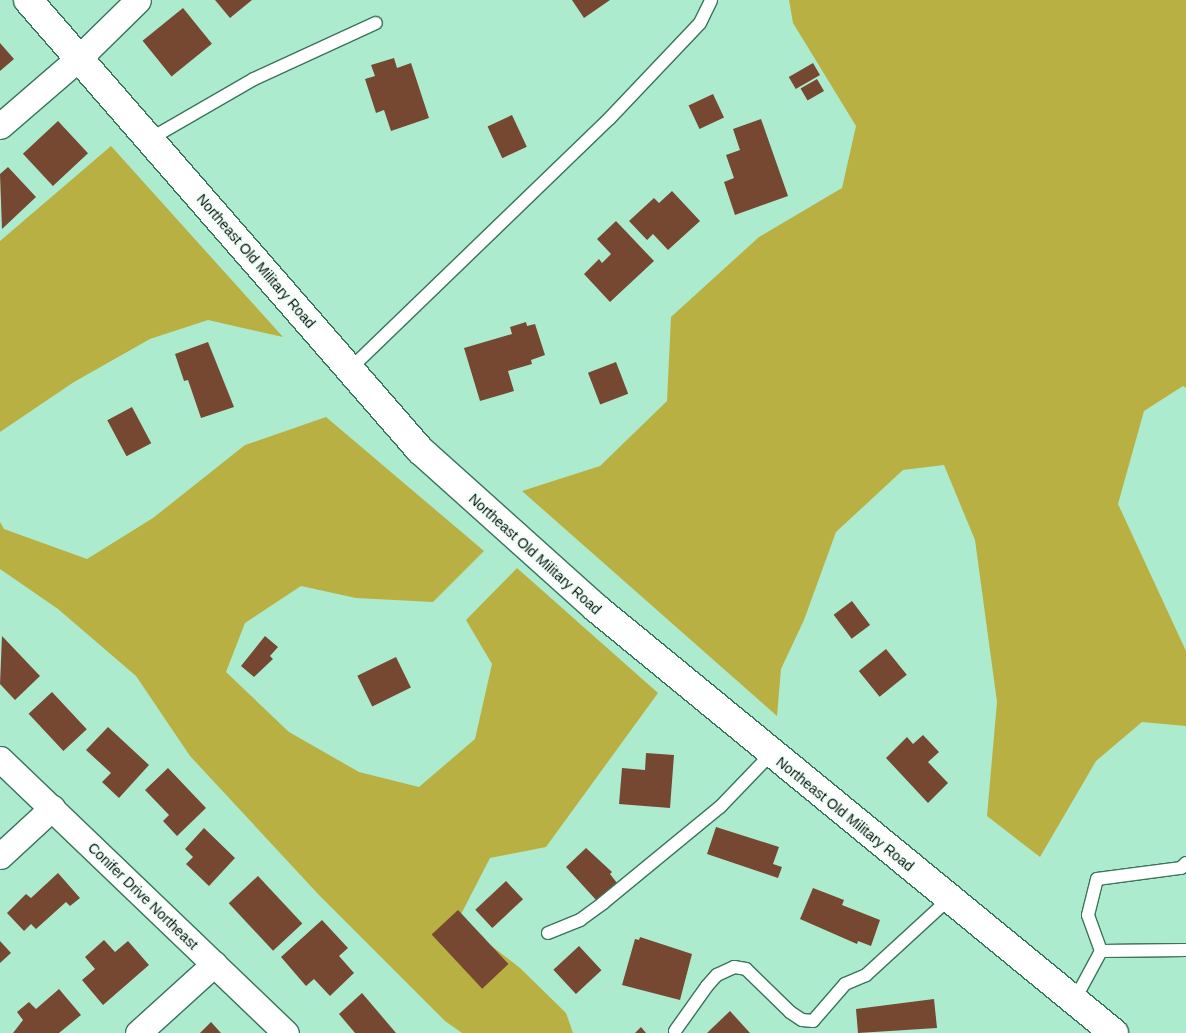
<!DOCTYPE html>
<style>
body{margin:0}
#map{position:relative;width:1186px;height:1033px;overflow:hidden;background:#adebcf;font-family:Helvetica,sans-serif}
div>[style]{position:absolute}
.forest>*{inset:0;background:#b8b043}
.building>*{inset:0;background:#764731;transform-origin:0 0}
.roads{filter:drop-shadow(1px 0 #39745c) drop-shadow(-1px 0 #39745c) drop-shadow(0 1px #39745c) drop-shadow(0 -1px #39745c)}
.service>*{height:12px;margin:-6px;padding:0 6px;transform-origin:6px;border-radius:6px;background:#fff}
.minor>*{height:25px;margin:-12.5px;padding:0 12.5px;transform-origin:12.5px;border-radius:12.5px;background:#fff}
.tertiary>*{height:28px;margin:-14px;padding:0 14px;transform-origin:14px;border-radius:14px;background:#fff}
span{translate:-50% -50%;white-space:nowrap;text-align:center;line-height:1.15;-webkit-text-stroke:5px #f3fff9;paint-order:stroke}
.street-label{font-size:14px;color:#00130a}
</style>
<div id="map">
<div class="forest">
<div style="clip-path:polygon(789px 0,1186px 0,1186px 388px,1183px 386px,1144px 411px,1118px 504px,1186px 651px,1186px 726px,1142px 722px,1096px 761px,1040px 857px,987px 816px,997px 702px,975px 540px,944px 465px,903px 470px,836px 532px,804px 620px,781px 669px,777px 716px,522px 491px,600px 466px,667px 401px,671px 317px,759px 237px,842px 188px,856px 126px,793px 23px)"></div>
<div style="clip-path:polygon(111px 146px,283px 337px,208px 320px,150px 339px,74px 382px,0 432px,0 241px)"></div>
<div style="clip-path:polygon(326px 417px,484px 551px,433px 602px,356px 598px,301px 586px,245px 623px,226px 672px,289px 732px,359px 772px,419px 787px,475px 739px,492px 664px,466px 620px,517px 568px,658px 693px,546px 847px,490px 858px,458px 920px,520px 968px,566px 1013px,573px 1033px,462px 1033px,445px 1021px,319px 895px,190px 756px,136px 676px,58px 609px,0 569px,0 522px,4px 529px,87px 559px,153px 518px,245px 445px)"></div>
</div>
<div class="building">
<div style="clip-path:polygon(215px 0,252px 0,230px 18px)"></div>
<div style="clip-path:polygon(572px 0,610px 0,584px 18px)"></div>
<div style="left:183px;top:8px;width:46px;height:52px;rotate:51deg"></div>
<div style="clip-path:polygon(0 43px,14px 59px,0 71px)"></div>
<div style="clip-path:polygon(394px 58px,397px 68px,411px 63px,429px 118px,391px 131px,384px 110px,376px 113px,365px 79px,375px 76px,371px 65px)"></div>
<div style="left:813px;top:63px;width:14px;height:28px;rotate:60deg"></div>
<div style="left:817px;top:79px;width:14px;height:19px;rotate:60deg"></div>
<div style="left:713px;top:94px;width:26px;height:27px;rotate:65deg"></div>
<div style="left:512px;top:115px;width:35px;height:27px;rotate:65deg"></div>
<div style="clip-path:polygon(761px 119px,788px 196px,735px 215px,724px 182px,734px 178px,726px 155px,740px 150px,733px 129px)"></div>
<div style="left:58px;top:121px;width:44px;height:48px;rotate:47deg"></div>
<div style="clip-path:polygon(8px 167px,36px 197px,2px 229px,0 174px)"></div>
<div style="clip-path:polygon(672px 191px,700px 221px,668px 250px,653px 234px,647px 240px,629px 221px,654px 198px,659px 203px)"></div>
<div style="clip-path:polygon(616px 221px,654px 261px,610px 302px,584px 274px,599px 259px,602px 263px,611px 254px,597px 239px)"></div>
<div style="clip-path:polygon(526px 322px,527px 326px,535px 324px,545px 355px,531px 360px,532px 364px,508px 371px,514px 391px,480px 401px,464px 348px,512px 334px,510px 327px)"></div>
<div style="clip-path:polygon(208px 342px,234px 407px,201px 418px,188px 380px,184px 381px,175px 354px)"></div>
<div style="left:616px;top:362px;width:34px;height:30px;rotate:69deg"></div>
<div style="left:132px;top:407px;width:41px;height:28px;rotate:62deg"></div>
<div style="left:852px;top:601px;width:30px;height:23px;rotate:53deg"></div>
<div style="clip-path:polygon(2px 636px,40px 676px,15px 700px,0 684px)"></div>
<div style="clip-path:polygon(265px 636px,278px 647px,270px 656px,273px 659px,254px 677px,241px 666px)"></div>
<div style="left:886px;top:649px;width:33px;height:35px;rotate:51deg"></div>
<div style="left:396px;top:657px;width:34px;height:43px;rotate:64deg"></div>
<div style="left:52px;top:692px;width:51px;height:32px;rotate:47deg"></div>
<div style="clip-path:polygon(108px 727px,149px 765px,119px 798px,102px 782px,111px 773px,86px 750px)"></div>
<div style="clip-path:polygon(923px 735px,939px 752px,928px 762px,948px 783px,928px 803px,886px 758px,907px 737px,913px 744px)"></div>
<div style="clip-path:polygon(646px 753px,674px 755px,670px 808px,619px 804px,622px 768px,645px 770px)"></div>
<div style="clip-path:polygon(168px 768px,206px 808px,177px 836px,163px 821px,169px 815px,145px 790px)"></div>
<div style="clip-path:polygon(716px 827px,779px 847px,773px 864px,782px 867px,778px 878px,707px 854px)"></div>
<div style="clip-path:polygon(204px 828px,235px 858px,209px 886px,186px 864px,193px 857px,185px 849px)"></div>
<div style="clip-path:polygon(586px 848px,612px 872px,610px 874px,617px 883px,597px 901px,566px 867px)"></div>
<div style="clip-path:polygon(58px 873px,80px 898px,70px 906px,66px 902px,36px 929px,31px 924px,24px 931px,7px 913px,26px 894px,31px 898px)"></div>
<div style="left:258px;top:876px;width:65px;height:40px;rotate:47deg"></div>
<div style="left:506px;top:881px;width:25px;height:42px;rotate:47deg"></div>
<div style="clip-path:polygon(813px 888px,844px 900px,842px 905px,880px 920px,871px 946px,858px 941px,857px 944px,800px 919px)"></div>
<div style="left:458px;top:910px;width:74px;height:36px;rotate:47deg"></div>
<div style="clip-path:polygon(322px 920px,348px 948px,339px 956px,354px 973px,330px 996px,314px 979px,306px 986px,281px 957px)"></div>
<div style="clip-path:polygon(640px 937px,692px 954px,680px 1000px,622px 985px,635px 939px,639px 940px)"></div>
<div style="clip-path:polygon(104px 940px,115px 952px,128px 941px,149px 965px,103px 1005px,82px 980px,95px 969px,85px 957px)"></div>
<div style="clip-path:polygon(0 941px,11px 953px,0 963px)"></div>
<div style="left:579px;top:946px;width:33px;height:35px;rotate:47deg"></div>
<div style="clip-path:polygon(59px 989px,81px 1015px,59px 1033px,13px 1033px,23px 1020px,17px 1012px,29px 1002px,36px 1009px)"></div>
<div style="clip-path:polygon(362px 993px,396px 1033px,355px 1033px,339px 1014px)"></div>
<div style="clip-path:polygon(934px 999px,937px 1028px,858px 1033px,856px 1009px)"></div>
<div style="clip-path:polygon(730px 1011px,750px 1033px,707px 1033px)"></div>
<div style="clip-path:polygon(211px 1022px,221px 1033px,200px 1033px)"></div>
<div style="clip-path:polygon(641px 1027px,646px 1033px,635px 1033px)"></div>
</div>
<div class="roads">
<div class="service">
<div style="left:150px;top:139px;width:120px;rotate:-30deg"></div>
<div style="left:254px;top:79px;width:134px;rotate:-24.7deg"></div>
<div style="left:350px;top:369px;width:360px;rotate:-44deg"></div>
<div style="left:609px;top:119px;width:132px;rotate:-46.5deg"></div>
<div style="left:700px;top:23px;width:25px;rotate:-64deg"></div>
<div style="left:548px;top:933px;width:35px;rotate:-22deg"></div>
<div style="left:580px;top:920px;width:29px;rotate:-36deg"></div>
<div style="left:603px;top:903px;width:151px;rotate:-39.4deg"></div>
<div style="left:720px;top:807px;width:75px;rotate:-46.1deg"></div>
<div style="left:1101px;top:951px;width:85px;rotate:-0.7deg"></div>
<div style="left:1074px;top:1001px;width:57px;rotate:-61.6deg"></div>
<div style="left:1101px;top:951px;width:38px;rotate:-110deg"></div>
<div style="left:1088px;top:915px;width:37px;rotate:-76deg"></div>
<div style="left:1097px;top:879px;width:85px;rotate:-7.5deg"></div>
<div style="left:1181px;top:868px;width:7px;rotate:-45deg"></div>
<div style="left:675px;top:1031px;width:55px;rotate:-54.6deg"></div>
<div style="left:707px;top:986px;width:15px;rotate:-48deg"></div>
<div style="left:717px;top:975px;width:19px;rotate:-25deg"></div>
<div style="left:734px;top:967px;width:12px;rotate:9deg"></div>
<div style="left:746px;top:969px;width:62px;rotate:44.3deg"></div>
<div style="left:790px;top:1012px;width:14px;rotate:34deg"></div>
<div style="left:802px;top:1020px;width:11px;rotate:5deg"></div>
<div style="left:813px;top:1021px;width:49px;rotate:-49.1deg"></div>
<div style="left:845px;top:984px;width:23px;rotate:-23deg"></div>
<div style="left:866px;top:975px;width:113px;rotate:-42.5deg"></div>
</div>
<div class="minor">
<div style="left:0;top:126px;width:106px;rotate:-40.8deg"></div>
<div style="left:80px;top:57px;width:81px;rotate:-44.5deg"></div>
<div style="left:0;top:759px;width:396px;rotate:43.8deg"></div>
<div style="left:0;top:856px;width:71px;rotate:-42.7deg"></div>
<div style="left:138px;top:1033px;width:103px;rotate:-42.2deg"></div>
</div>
<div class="tertiary">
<div style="left:28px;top:0;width:597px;rotate:48.94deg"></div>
<div style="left:420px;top:450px;width:237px;rotate:41.9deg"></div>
<div style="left:596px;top:608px;width:670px;rotate:39.37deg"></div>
</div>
</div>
<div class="street-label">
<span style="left:256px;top:261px;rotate:49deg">Northeast Old Military Road</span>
<span style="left:535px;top:554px;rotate:42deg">Northeast Old Military Road</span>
<span style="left:845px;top:814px;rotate:39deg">Northeast Old Military Road</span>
<span style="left:143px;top:896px;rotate:44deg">Conifer Drive Northeast</span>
</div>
</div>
